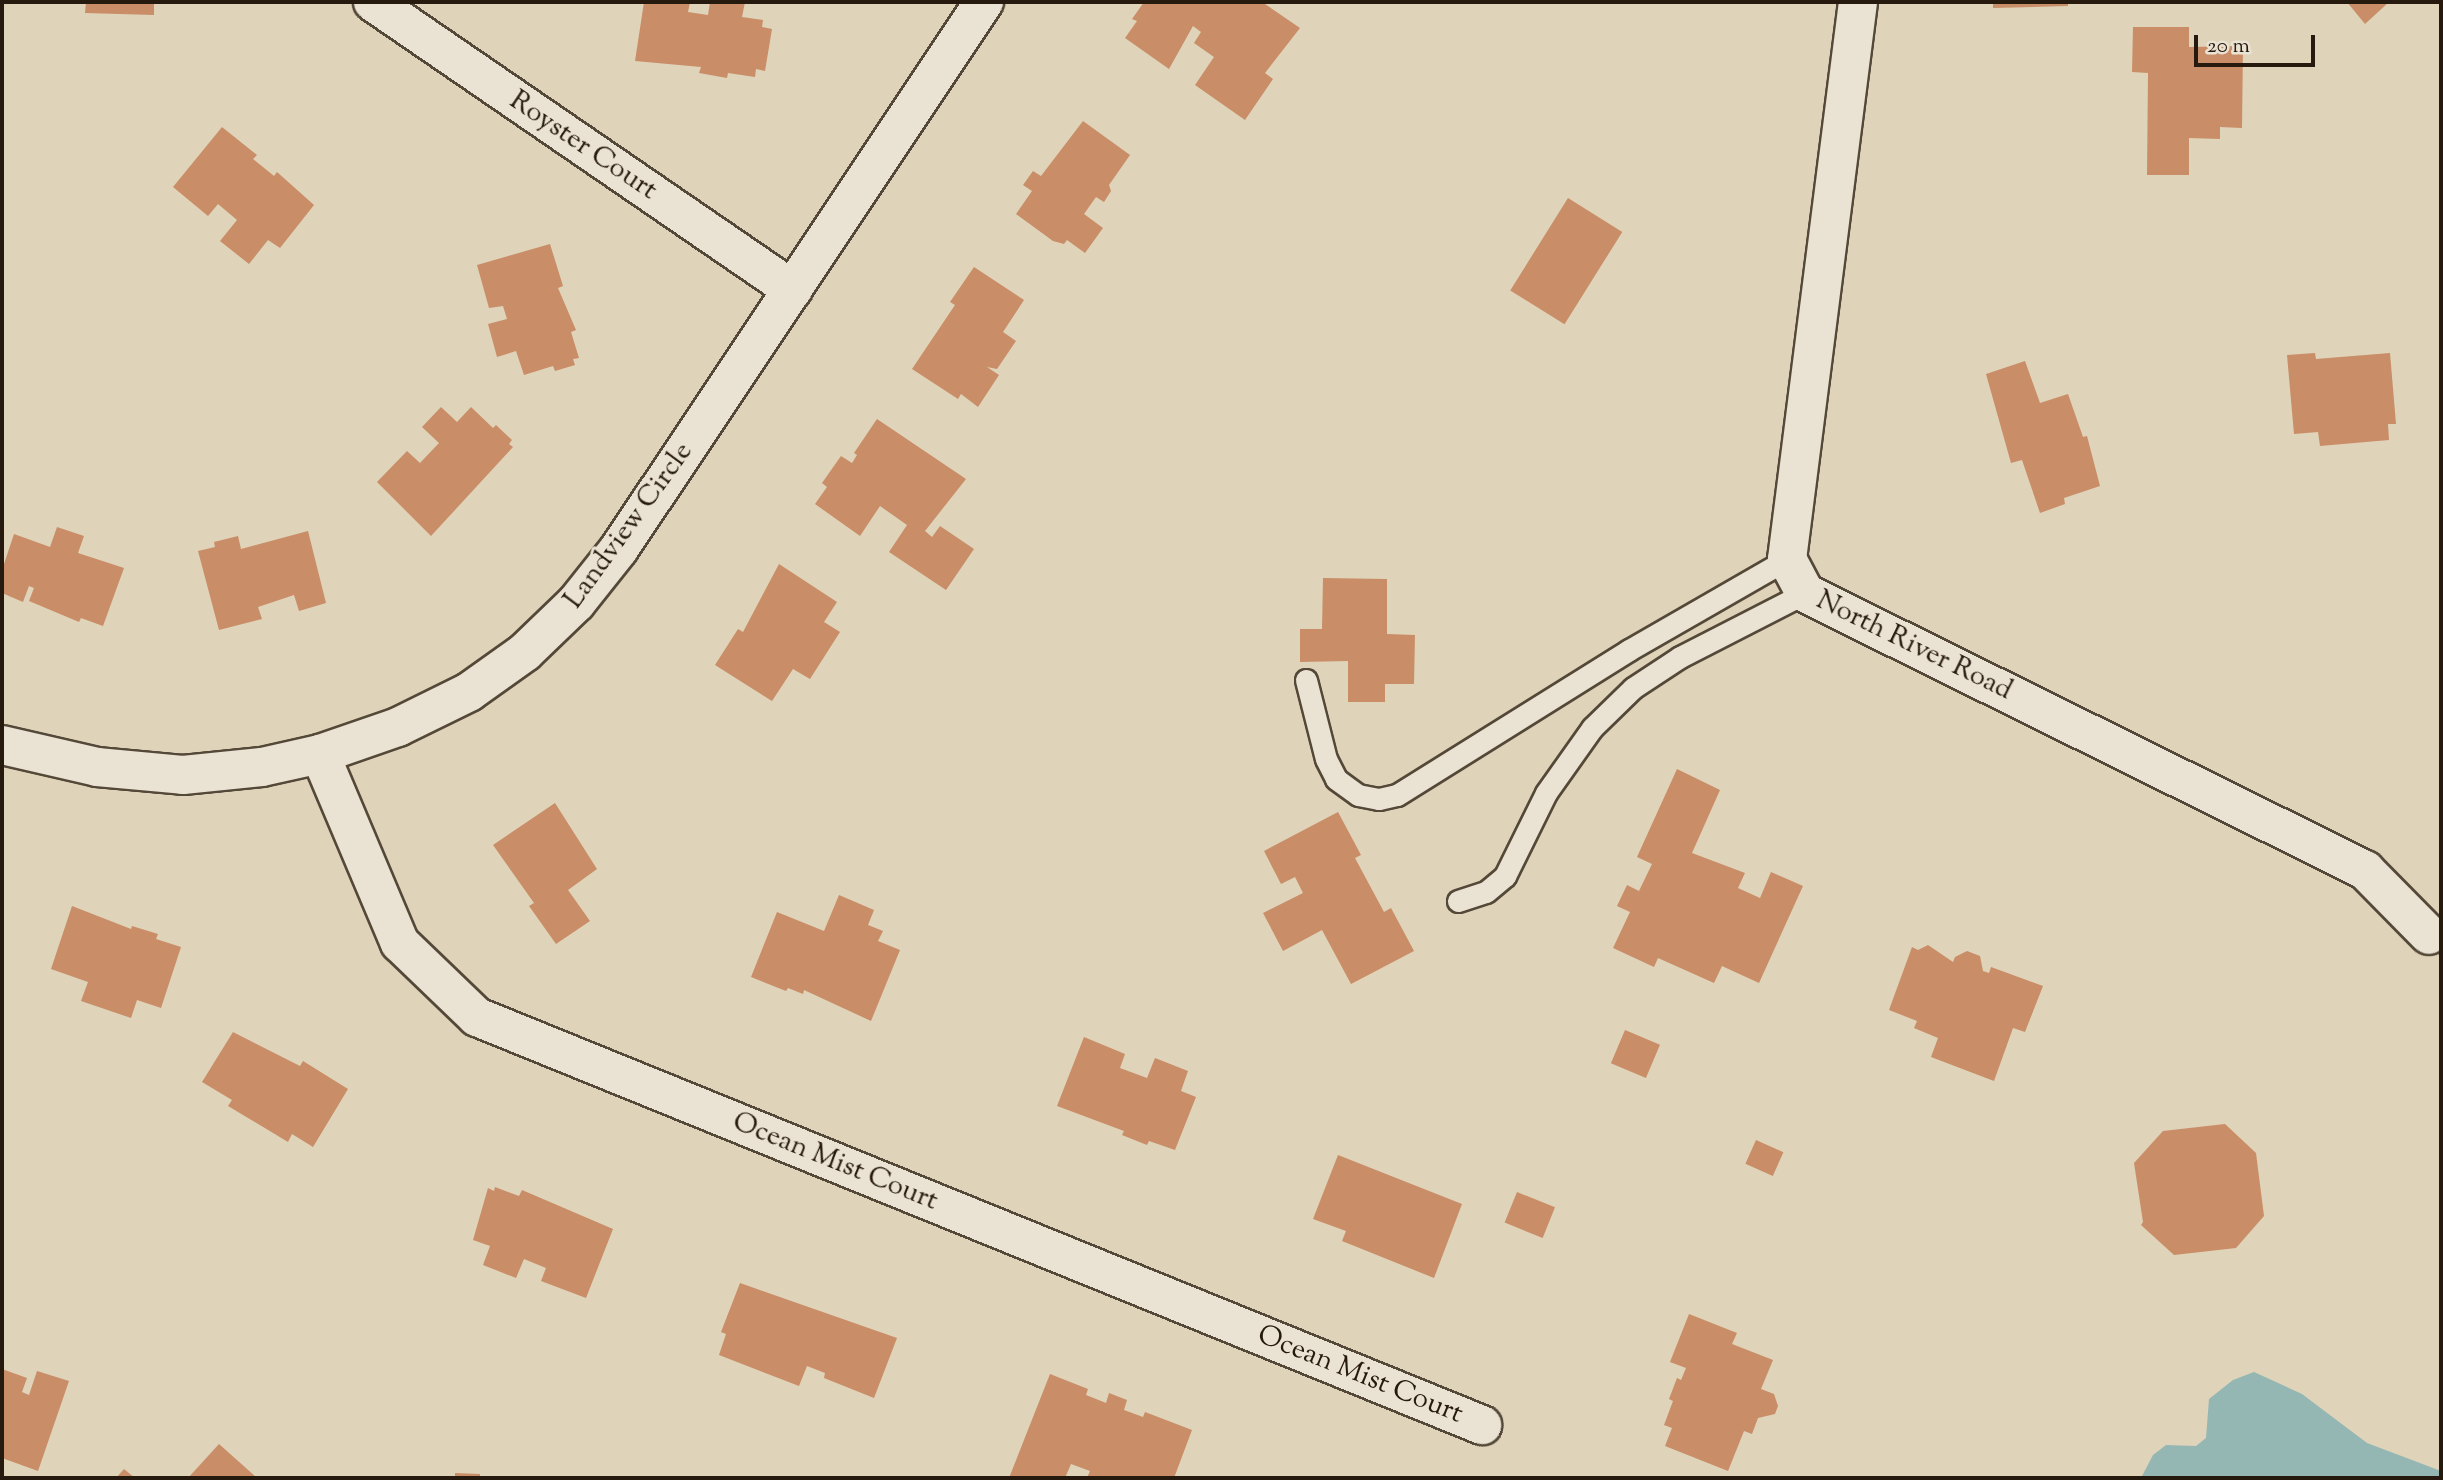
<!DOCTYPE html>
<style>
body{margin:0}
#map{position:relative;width:2443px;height:1480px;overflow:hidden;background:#dfd3b9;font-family:"Sorts Mill Goudy",serif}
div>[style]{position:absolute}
.water>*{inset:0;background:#94b7b4}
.building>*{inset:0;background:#c98d67;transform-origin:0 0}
.roads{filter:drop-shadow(2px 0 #544838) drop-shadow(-2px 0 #544838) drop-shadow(0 2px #544838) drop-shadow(0 -2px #544838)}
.lane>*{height:21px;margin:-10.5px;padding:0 10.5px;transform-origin:10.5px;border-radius:10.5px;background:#eae2d2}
.street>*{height:38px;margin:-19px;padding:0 19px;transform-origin:19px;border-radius:19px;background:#eae2d2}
span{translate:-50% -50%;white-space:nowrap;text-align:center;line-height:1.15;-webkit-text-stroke:6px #eae2d2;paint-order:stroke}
.street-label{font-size:28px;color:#26190d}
.frame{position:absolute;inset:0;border:4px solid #26190d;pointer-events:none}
.scale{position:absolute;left:2194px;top:35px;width:121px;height:32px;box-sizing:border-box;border:4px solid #26190d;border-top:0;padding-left:9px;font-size:21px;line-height:24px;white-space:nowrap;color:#26190d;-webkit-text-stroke:5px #eae2d2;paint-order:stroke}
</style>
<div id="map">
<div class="water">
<div style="clip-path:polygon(2254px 1372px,2302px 1394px,2367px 1443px,2441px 1471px,2441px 1478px,2141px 1478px,2153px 1455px,2166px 1445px,2196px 1446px,2206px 1438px,2209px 1399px,2233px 1380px)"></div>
</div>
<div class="building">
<div style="clip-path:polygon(86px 2px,154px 2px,154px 15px,85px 13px)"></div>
<div style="clip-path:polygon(644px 2px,690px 2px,688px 12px,708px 15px,710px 2px,745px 2px,742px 17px,763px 20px,762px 27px,772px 29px,765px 71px,756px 69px,755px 77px,728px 73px,727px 78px,699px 73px,701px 67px,635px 61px)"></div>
<div style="clip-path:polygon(1144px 2px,1262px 2px,1300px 28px,1265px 73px,1273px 79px,1245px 120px,1195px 85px,1214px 57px,1194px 43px,1201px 32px,1193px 26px,1169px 69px,1125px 38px,1137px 21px,1132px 19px)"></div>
<div style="clip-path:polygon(1993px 2px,2068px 2px,2068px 6px,1993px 8px)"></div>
<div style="clip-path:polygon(2347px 2px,2389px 2px,2365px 24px)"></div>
<div style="clip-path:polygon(2133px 27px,2189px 27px,2189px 47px,2243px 46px,2242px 128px,2220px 127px,2220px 139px,2189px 138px,2189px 175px,2147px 175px,2148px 73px,2132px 72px)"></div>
<div style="clip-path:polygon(1083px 121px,1130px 155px,1109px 185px,1111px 191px,1104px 202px,1096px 197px,1084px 214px,1103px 228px,1085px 253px,1067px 240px,1064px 244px,1053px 241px,1016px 214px,1032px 191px,1023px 185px,1033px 171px,1041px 176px)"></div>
<div style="clip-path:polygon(222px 127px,257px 155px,253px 159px,274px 176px,277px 172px,314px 205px,280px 248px,268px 240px,249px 264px,220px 241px,237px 220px,218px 204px,208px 216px,173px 187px)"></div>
<div style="left:1568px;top:198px;width:64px;height:109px;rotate:32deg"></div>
<div style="clip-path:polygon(550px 244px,563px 286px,558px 288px,576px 330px,571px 332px,579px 358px,573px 359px,575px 365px,555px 371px,553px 366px,524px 375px,516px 351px,497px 357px,488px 324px,507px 319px,503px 306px,489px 308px,477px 265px)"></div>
<div style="clip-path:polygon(974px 267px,1024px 300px,1003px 332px,1016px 341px,997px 369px,987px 367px,999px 375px,978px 407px,961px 394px,958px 399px,912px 369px,955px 305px,950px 302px)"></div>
<div style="clip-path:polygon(2315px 353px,2316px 359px,2390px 353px,2396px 424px,2388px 424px,2389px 440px,2320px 446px,2318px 432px,2294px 434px,2287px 355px)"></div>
<div style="clip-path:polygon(2025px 361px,2040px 403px,2068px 394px,2083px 437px,2087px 436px,2100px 486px,2064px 498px,2065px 504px,2040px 513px,2022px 460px,2011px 463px,1986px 374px)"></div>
<div style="clip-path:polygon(441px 407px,457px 422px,471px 407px,493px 428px,496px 425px,512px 440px,509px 444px,513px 447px,431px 536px,377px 482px,407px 451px,420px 463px,439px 443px,422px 427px)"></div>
<div style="clip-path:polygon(877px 419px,966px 479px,925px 531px,932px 537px,940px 526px,974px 549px,946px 590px,889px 552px,907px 525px,880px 506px,860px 536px,815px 504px,827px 487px,822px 483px,841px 456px,852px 463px,857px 455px,854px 453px)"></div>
<div style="clip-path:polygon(57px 527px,84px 536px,78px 553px,124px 568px,103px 626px,81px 618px,79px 622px,29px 601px,34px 588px,29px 586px,23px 602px,2px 593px,2px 570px,14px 534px,50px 547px)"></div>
<div style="clip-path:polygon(308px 531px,326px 603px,299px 611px,294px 595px,258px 607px,262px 619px,219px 630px,198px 551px,215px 547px,214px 542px,238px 536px,241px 549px)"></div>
<div style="clip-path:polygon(779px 564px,837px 602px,824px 622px,840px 632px,810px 679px,793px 669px,772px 701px,715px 665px,738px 629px,743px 632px)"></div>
<div style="clip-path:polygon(1323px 578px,1387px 579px,1387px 634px,1415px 635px,1414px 684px,1385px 684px,1385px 702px,1348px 702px,1348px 661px,1300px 662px,1300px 629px,1322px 629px)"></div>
<div style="clip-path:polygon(1677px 769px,1720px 790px,1692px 853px,1745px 873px,1738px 888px,1760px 898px,1771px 872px,1803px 886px,1759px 983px,1722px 966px,1714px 983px,1658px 958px,1654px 967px,1613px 948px,1630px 912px,1617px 906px,1627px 885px,1639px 891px,1652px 864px,1637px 857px)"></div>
<div style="clip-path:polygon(555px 803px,597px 869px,568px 890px,590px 921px,556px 944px,529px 906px,534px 903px,493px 845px)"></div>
<div style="clip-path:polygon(1338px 812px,1361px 855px,1355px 858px,1384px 912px,1391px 908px,1414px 951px,1351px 984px,1322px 930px,1283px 951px,1263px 913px,1303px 893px,1295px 877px,1281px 884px,1264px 851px)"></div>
<div style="clip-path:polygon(839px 895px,874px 910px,868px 925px,883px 931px,878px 941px,900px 950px,871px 1021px,804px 990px,803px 994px,788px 988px,786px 991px,751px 977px,777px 912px,824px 931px)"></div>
<div style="clip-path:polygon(72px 906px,131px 929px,132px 926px,158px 934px,156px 939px,181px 947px,161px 1008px,137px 1000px,131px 1018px,81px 1001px,88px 982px,51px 969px)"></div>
<div style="clip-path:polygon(1928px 945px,1953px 962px,1955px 957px,1967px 951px,1980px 956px,1983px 971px,1989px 973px,1991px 967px,2043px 986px,2025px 1032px,2013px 1028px,1994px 1081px,1931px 1057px,1938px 1038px,1914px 1028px,1917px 1021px,1889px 1010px,1912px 947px,1918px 950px)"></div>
<div style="left:1625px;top:1030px;width:38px;height:36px;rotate:23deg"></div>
<div style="clip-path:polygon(233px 1032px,300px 1066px,303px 1061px,348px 1089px,313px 1147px,292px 1134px,288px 1142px,228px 1106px,232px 1100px,202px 1082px)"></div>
<div style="clip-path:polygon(1084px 1037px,1125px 1054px,1120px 1068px,1147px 1078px,1155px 1058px,1188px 1071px,1181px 1091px,1196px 1097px,1175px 1150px,1149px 1141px,1147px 1145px,1122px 1135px,1124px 1131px,1057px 1106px)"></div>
<div style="clip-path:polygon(2225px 1124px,2256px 1153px,2264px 1216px,2236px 1248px,2174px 1255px,2141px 1225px,2143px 1222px,2134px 1163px,2163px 1131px)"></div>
<div style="left:1756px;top:1140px;width:30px;height:26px;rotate:24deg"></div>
<div style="clip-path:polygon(1338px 1155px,1462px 1204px,1434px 1278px,1342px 1241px,1346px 1231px,1313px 1219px)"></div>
<div style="clip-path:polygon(495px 1187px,519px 1196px,522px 1190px,613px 1229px,586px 1298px,541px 1281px,546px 1268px,524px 1259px,516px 1278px,483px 1265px,490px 1246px,473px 1240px,488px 1188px,494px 1191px)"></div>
<div style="left:1517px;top:1192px;width:41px;height:33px;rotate:22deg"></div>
<div style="clip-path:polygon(740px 1283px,897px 1338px,874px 1398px,824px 1378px,825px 1373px,807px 1366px,799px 1386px,719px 1355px,726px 1334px,721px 1332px)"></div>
<div style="clip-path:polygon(1689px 1314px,1737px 1333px,1732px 1344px,1773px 1360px,1761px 1389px,1774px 1394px,1778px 1406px,1775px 1414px,1758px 1418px,1752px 1434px,1744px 1431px,1728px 1471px,1665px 1446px,1672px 1428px,1664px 1425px,1673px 1401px,1669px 1399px,1677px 1378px,1681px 1380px,1686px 1368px,1670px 1362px)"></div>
<div style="clip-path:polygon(2px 1369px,27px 1378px,22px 1392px,29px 1395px,37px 1371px,69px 1381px,38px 1471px,2px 1458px)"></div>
<div style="clip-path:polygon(1050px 1374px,1088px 1389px,1086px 1395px,1106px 1403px,1109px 1393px,1127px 1400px,1124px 1410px,1143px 1417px,1145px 1412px,1192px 1430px,1174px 1478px,1087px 1478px,1090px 1471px,1071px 1464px,1065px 1478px,1009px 1478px)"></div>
<div style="clip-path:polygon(219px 1444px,257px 1478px,188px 1478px)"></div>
<div style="clip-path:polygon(124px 1469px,135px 1478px,116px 1478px)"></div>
<div style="clip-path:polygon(455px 1473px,480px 1474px,480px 1478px,455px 1478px)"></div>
</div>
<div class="roads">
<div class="lane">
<div style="left:1306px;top:680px;width:81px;rotate:75.8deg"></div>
<div style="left:1326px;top:759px;width:22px;rotate:63deg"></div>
<div style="left:1336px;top:779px;width:27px;rotate:36deg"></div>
<div style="left:1358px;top:795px;width:21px;rotate:11deg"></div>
<div style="left:1379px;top:799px;width:18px;rotate:-13deg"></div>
<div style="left:1397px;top:795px;width:274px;rotate:-32deg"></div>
<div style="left:1629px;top:650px;width:182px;rotate:-29.9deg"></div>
<div style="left:1458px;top:901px;width:29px;rotate:-18deg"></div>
<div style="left:1486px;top:892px;width:25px;rotate:-40deg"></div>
<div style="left:1505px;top:876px;width:93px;rotate:-63.7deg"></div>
<div style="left:1546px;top:793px;width:80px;rotate:-54.7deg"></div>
<div style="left:1592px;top:728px;width:57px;rotate:-44.3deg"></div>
<div style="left:1633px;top:688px;width:56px;rotate:-33.4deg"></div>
<div style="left:1680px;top:657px;width:140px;rotate:-27.1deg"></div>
</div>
<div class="street">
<div style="left:373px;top:2px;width:509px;rotate:34.44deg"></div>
<div style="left:1858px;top:2px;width:562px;rotate:97.26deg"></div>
<div style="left:1787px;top:559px;width:38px;rotate:62deg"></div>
<div style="left:1805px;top:593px;width:625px;rotate:26.32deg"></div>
<div style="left:2365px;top:870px;width:91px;rotate:45.4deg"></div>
<div style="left:2px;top:745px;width:98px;rotate:13deg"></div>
<div style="left:97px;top:767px;width:86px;rotate:5.3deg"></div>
<div style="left:183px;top:775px;width:79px;rotate:-5.8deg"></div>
<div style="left:262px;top:767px;width:59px;rotate:-12.6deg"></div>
<div style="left:320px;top:754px;width:83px;rotate:-19.1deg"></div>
<div style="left:398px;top:727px;width:79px;rotate:-26.2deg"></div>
<div style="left:469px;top:692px;width:69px;rotate:-35.5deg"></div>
<div style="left:525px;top:652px;width:71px;rotate:-43.9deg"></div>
<div style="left:576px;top:603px;width:69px;rotate:-51.5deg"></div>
<div style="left:619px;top:549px;width:658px;rotate:-56.29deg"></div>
<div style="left:320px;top:754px;width:205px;rotate:67.1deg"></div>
<div style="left:400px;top:943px;width:107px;rotate:43.9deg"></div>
<div style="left:477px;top:1017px;width:1085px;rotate:22.1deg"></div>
</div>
</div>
<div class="street-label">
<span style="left:583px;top:146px;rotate:34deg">Royster Court</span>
<span style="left:629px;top:526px;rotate:-54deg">Landview Circle</span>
<span style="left:1914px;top:646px;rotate:26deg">North River Road</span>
<span style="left:835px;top:1162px;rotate:22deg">Ocean Mist Court</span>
<span style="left:1360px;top:1375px;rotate:22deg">Ocean Mist Court</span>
</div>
<div class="frame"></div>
<div class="scale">20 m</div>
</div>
